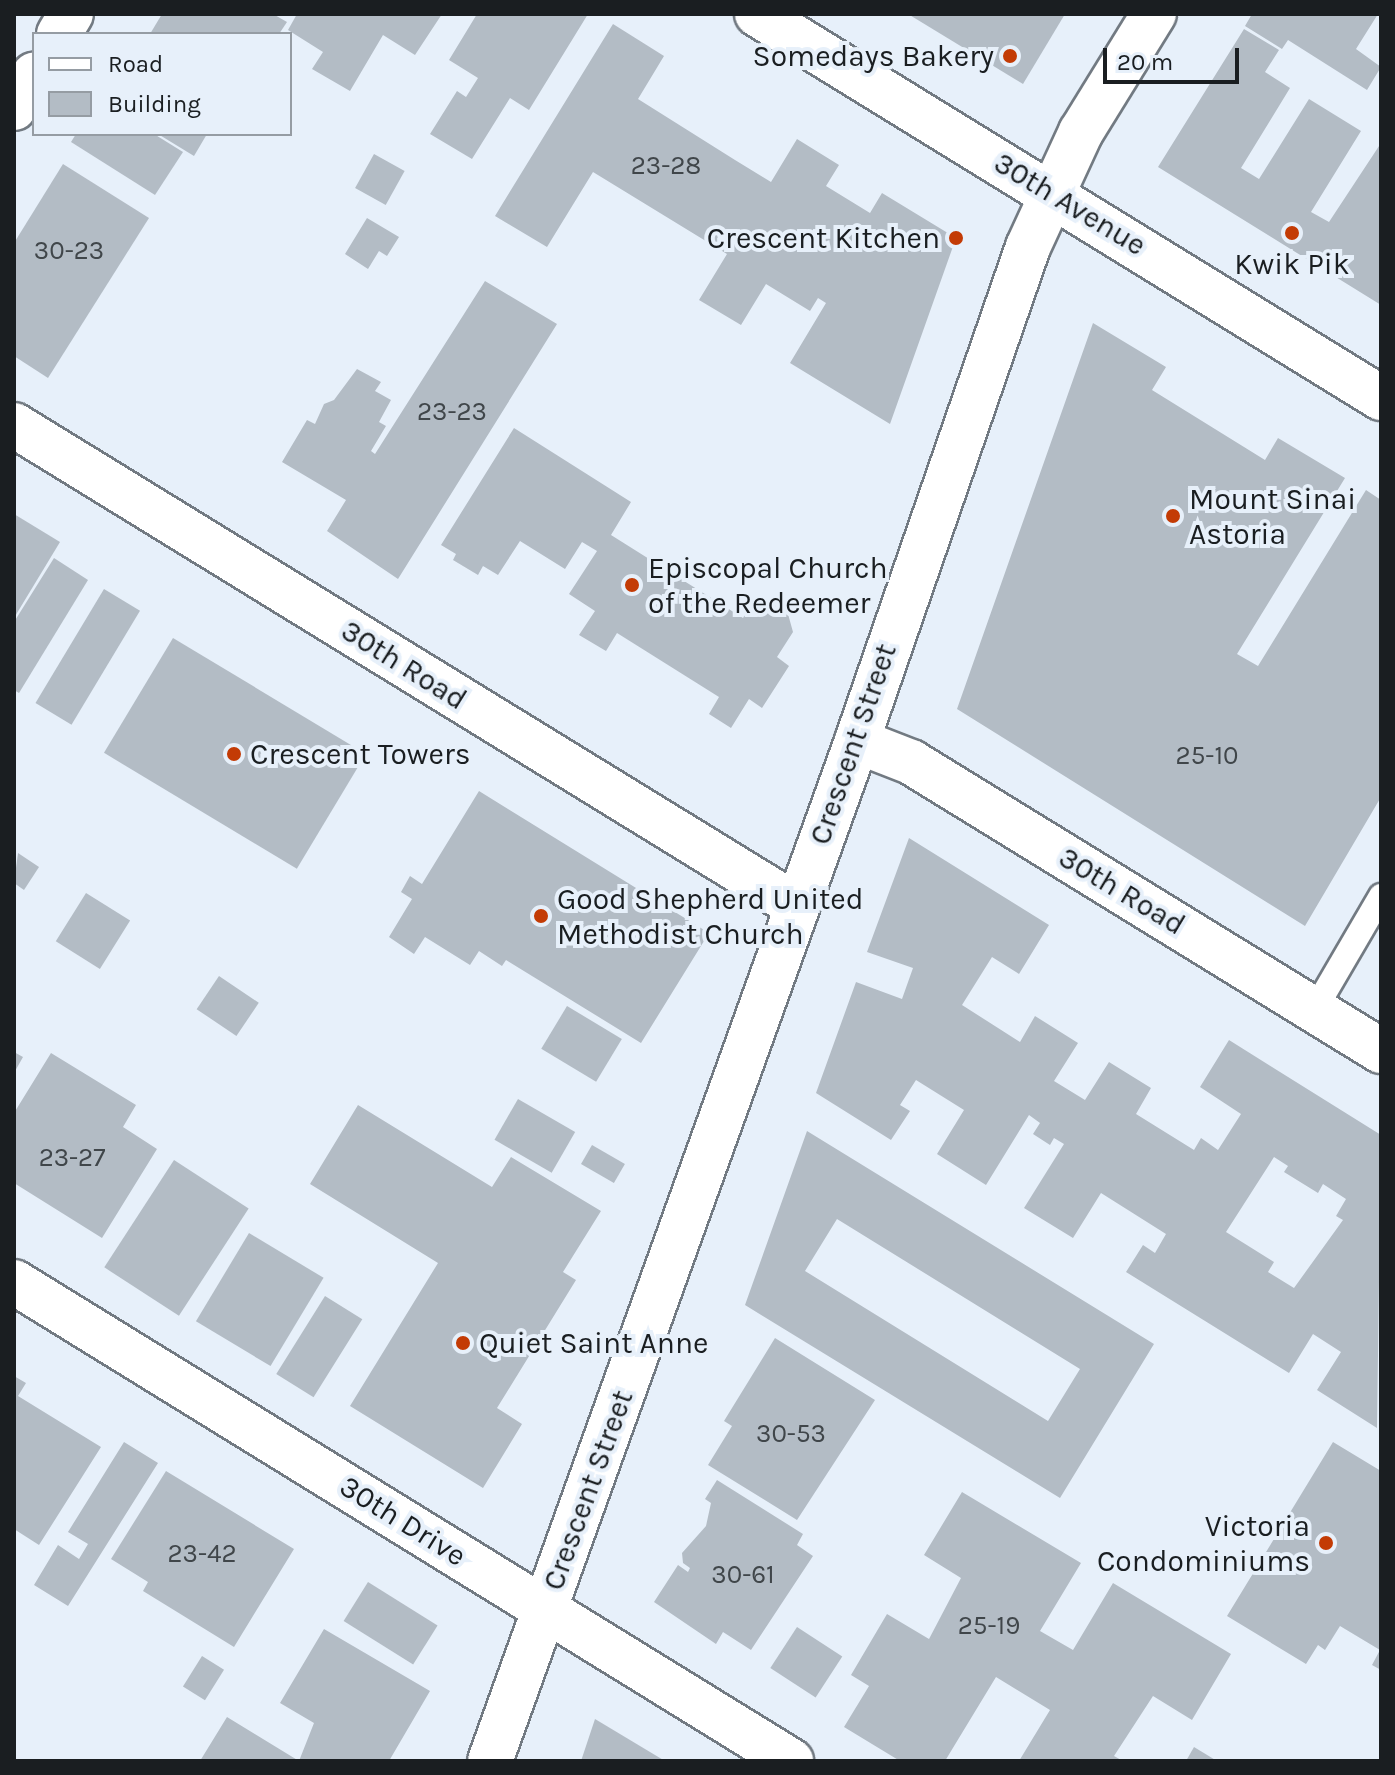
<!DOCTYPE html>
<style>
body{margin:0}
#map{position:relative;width:1395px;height:1775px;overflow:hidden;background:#e7f0fa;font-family:Karla,sans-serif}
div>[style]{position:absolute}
.building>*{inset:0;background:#b3bcc5;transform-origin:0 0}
.roads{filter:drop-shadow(2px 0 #727a82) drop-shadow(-2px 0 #727a82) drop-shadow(0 2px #727a82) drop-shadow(0 -2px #727a82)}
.lane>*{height:24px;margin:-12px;padding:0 12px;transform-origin:12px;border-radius:12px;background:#fff}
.street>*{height:44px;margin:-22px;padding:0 22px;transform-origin:22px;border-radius:22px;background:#fff}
.secondary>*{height:44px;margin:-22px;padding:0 22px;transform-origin:22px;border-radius:22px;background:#fff}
.dots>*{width:22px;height:22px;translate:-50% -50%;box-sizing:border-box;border:4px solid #e7f0fa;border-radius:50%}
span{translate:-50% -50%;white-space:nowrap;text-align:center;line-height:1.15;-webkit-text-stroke:8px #e7f0fa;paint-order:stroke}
.number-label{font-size:26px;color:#40464a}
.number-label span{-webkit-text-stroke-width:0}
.poi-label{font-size:30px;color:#1a1e21}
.right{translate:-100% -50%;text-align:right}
.left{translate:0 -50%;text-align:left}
.street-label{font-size:30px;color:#1a1e21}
.frame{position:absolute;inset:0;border:16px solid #1a1e21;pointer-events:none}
.legend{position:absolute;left:32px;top:32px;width:260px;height:104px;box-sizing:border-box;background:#e7f0fa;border:2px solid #959ca3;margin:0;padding:10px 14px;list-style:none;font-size:24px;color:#1a1e21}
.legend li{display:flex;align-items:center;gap:16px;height:40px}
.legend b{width:40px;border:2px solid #959ca3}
.scale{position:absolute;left:1103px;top:48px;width:136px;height:36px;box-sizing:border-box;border:4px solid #1a1e21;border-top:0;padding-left:10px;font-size:24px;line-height:28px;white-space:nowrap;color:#1a1e21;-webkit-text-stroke:6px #e7f0fa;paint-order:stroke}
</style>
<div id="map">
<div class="building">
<div style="clip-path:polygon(162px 14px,273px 14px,287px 22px,279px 34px,150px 34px)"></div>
<div style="clip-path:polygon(297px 14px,442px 14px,415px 55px,383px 35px,350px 91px,312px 69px,323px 52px,288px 30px)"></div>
<div style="clip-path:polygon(477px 14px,588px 14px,529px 110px,510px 98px,472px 159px,430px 134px,457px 91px,466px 97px,478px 78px,449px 60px)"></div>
<div style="clip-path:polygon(908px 14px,1065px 14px,1023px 84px)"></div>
<div style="clip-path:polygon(1252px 14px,1378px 14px,1356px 49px,1381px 67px,1367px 90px,1288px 40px,1282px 49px,1245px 26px)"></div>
<div style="clip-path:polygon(613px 24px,664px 56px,638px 99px,735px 160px,771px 182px,797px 139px,839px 165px,826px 186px,870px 213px,882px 193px,956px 238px,890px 424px,790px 363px,826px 303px,818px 298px,810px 311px,766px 284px,741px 325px,699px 300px,727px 254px,593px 172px,547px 247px,495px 216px)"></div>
<div style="clip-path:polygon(1244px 29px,1279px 50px,1265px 72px,1290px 88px,1241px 168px,1259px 179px,1309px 99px,1361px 131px,1311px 212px,1329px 222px,1381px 143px,1381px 305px,1158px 167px)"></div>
<div style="clip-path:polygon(76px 134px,154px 134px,183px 152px,155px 195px,71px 142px)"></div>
<div style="clip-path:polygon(158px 134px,207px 134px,194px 156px)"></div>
<div style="left:374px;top:154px;width:35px;height:39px;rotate:29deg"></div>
<div style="clip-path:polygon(63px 164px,149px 218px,48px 378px,14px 356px,14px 243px)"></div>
<div style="clip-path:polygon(367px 218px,399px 237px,387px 256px,379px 251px,368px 269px,345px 254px)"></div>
<div style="clip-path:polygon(485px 281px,557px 324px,398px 579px,327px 531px,346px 500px,282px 462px,307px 420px,315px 424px,324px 404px,334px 400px,357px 369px,381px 382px,375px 391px,391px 400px,379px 422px,386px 426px,371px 451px,375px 454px)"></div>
<div style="clip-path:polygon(1093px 323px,1166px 367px,1152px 390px,1265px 460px,1278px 438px,1345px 478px,1237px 654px,1258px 666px,1366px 490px,1381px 500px,1381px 797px,1305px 926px,957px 709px)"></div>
<div style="clip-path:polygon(514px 428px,631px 502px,611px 535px,743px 618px,752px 603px,773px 604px,788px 614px,793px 632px,777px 657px,789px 666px,762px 708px,749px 699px,731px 728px,709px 714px,719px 697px,617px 633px,606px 651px,579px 635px,595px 611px,569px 594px,597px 551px,582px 542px,565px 569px,520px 541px,498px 575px,483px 566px,478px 575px,453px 560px,456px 554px,441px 545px)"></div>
<div style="clip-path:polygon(14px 514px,60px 542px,14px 618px)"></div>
<div style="clip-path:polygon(54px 558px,88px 580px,19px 693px,14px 690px,14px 622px)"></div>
<div style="left:104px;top:589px;width:42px;height:133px;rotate:31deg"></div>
<div style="left:173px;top:638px;width:225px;height:134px;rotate:31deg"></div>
<div style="clip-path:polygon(479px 791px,709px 933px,641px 1043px,506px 960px,502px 966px,479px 951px,470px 965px,425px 937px,414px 954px,389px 937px,412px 899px,401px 892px,410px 876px,422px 884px)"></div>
<div style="clip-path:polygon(evenodd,909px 838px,1049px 925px,1019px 974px,992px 957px,962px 1005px,1020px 1042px,1035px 1016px,1078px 1043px,1054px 1081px,1085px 1100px,1109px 1062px,1151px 1088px,1136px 1114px,1194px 1150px,1201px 1138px,1218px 1150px,1241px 1114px,1200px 1087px,1229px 1040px,1381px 1135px,1377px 1428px,1317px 1390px,1341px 1352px,1313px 1334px,1289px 1373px,1126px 1272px,1143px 1245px,1155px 1253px,1166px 1234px,1101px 1193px,1073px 1238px,1024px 1208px,1064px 1144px,1054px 1138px,1050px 1145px,1033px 1134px,1040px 1123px,1029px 1115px,986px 1185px,937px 1154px,964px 1110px,916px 1080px,900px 1105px,910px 1111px,891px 1140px,816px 1093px,856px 982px,902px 999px,913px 968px,867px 952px,909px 838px,1274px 1157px,1288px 1166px,1284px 1172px,1318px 1193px,1323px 1184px,1346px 1199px,1336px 1216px,1343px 1220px,1294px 1288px,1268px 1272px,1274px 1262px,1226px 1232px,1274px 1157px)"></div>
<div style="clip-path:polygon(18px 853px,39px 867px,24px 890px,14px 883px)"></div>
<div style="left:86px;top:893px;width:52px;height:57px;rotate:32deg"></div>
<div style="left:219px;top:976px;width:48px;height:40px;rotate:34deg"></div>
<div style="left:567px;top:1006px;width:64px;height:50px;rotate:31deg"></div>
<div style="clip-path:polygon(14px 1052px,23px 1057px,14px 1073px)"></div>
<div style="clip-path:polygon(51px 1053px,136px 1105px,123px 1127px,157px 1149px,102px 1238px,14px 1183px,14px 1113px)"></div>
<div style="left:518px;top:1099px;width:66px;height:47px;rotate:30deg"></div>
<div style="clip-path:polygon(358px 1105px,492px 1187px,511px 1157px,601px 1211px,563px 1272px,576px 1280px,497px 1408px,522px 1424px,483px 1488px,350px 1406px,438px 1263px,310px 1184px)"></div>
<div style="clip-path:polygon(evenodd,807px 1131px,1154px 1344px,1060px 1498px,745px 1305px,807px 1131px,837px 1219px,1080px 1369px,1048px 1421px,805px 1271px,837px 1219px)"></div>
<div style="left:592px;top:1145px;width:38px;height:22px;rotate:30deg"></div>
<div style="left:174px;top:1160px;width:89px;height:128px;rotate:33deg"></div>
<div style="left:249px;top:1233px;width:87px;height:103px;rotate:31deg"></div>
<div style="left:325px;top:1296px;width:44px;height:92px;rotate:32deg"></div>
<div style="clip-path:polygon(775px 1338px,875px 1400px,797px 1520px,708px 1465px,732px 1426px,724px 1421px)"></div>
<div style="clip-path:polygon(14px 1376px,26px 1383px,18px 1396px,101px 1447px,39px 1545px,14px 1529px)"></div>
<div style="clip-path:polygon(124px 1442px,158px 1463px,68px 1606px,34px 1585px,58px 1545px,79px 1559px,88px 1544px,68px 1532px)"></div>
<div style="clip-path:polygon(1333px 1442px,1381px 1471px,1381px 1670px,1372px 1665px,1380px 1650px,1340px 1626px,1325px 1650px,1318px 1645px,1306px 1664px,1227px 1616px)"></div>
<div style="clip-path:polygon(166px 1471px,294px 1549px,234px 1647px,143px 1591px,148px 1582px,111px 1559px)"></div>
<div style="clip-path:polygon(717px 1480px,803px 1534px,797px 1545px,813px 1556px,751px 1650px,723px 1632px,716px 1644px,654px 1602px,678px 1565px,688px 1572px,690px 1568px,683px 1563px,682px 1553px,706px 1526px,711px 1503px,705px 1499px)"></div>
<div style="clip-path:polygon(962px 1492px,1081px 1563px,1040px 1631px,1073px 1650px,1113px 1583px,1231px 1654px,1192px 1720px,1153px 1696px,1114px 1756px,1123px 1761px,1019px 1761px,1050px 1710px,996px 1677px,945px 1761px,900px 1761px,844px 1727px,869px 1686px,851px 1675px,887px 1614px,929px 1639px,961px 1578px,924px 1555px)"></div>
<div style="left:368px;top:1582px;width:82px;height:46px;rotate:32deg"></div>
<div style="left:797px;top:1627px;width:54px;height:49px;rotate:33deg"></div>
<div style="clip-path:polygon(324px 1629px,430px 1691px,389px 1761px,200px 1761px,227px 1717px,299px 1761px,314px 1723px,280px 1703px)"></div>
<div style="left:202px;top:1656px;width:26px;height:36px;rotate:32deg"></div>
<div style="clip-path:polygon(595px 1719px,665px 1761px,581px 1761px)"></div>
<div style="clip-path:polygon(1194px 1747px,1217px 1761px,1186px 1761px)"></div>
</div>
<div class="roads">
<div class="lane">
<div style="left:1315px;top:1009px;width:131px;rotate:-59.7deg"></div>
</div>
<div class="street">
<div style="left:59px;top:34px;width:23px;rotate:-59deg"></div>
<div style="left:14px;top:108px;width:39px;rotate:-59deg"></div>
<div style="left:14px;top:425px;width:917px;rotate:31.57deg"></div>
<div style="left:857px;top:741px;width:58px;rotate:21.3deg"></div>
<div style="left:911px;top:762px;width:552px;rotate:31.59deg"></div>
<div style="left:14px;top:1282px;width:913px;rotate:31.65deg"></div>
</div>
<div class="secondary">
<div style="left:757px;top:14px;width:733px;rotate:31.61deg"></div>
<div style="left:490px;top:1761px;width:1084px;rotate:-70.21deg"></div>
<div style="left:857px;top:741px;width:523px;rotate:-70.91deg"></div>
<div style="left:1028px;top:247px;width:127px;rotate:-65.3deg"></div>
<div style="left:1081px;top:132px;width:139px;rotate:-58.3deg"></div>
</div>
</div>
<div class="dots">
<div style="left:1010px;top:56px;background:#c33b05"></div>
<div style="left:1292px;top:233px;background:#c33b05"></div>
<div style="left:956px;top:238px;background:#c33b05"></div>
<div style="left:1173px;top:516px;background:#c33b05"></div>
<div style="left:632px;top:585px;background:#c33b05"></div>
<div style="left:234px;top:754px;background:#c33b05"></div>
<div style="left:541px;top:916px;background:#c33b05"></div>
<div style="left:463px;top:1343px;background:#c33b05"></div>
<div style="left:1326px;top:1543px;background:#c33b05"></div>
</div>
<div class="number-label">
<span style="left:666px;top:166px">23-28</span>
<span style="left:69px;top:251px">30-23</span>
<span style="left:452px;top:412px">23-23</span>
<span style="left:1207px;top:756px">25-10</span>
<span style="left:72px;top:1158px">23-27</span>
<span style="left:791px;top:1434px">30-53</span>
<span style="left:202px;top:1554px">23-42</span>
<span style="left:743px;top:1575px">30-61</span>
<span style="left:989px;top:1626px">25-19</span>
</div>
<div class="poi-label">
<span class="right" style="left:994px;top:56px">Somedays Bakery</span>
<span class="right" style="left:940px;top:238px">Crescent Kitchen</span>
<span style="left:1292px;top:264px">Kwik Pik</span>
<span class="left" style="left:1189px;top:516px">Mount Sinai<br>Astoria</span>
<span class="left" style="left:648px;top:585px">Episcopal Church<br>of the Redeemer</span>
<span class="left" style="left:250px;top:754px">Crescent Towers</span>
<span class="left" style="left:557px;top:916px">Good Shepherd United<br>Methodist Church</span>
<span class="left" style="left:479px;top:1343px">Quiet Saint Anne</span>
<span class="right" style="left:1310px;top:1543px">Victoria<br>Condominiums</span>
</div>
<div class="street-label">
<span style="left:1070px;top:204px;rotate:31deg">30th Avenue</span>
<span style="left:404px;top:665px;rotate:32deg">30th Road</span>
<span style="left:853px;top:744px;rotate:-71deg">Crescent Street</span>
<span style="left:1122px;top:891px;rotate:31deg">30th Road</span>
<span style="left:588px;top:1490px;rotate:-70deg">Crescent Street</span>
<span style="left:403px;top:1521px;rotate:32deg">30th Drive</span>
</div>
<div class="frame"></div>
<ul class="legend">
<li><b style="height:10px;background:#fff"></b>Road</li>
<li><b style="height:22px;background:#b3bcc5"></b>Building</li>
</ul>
<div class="scale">20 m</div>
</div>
